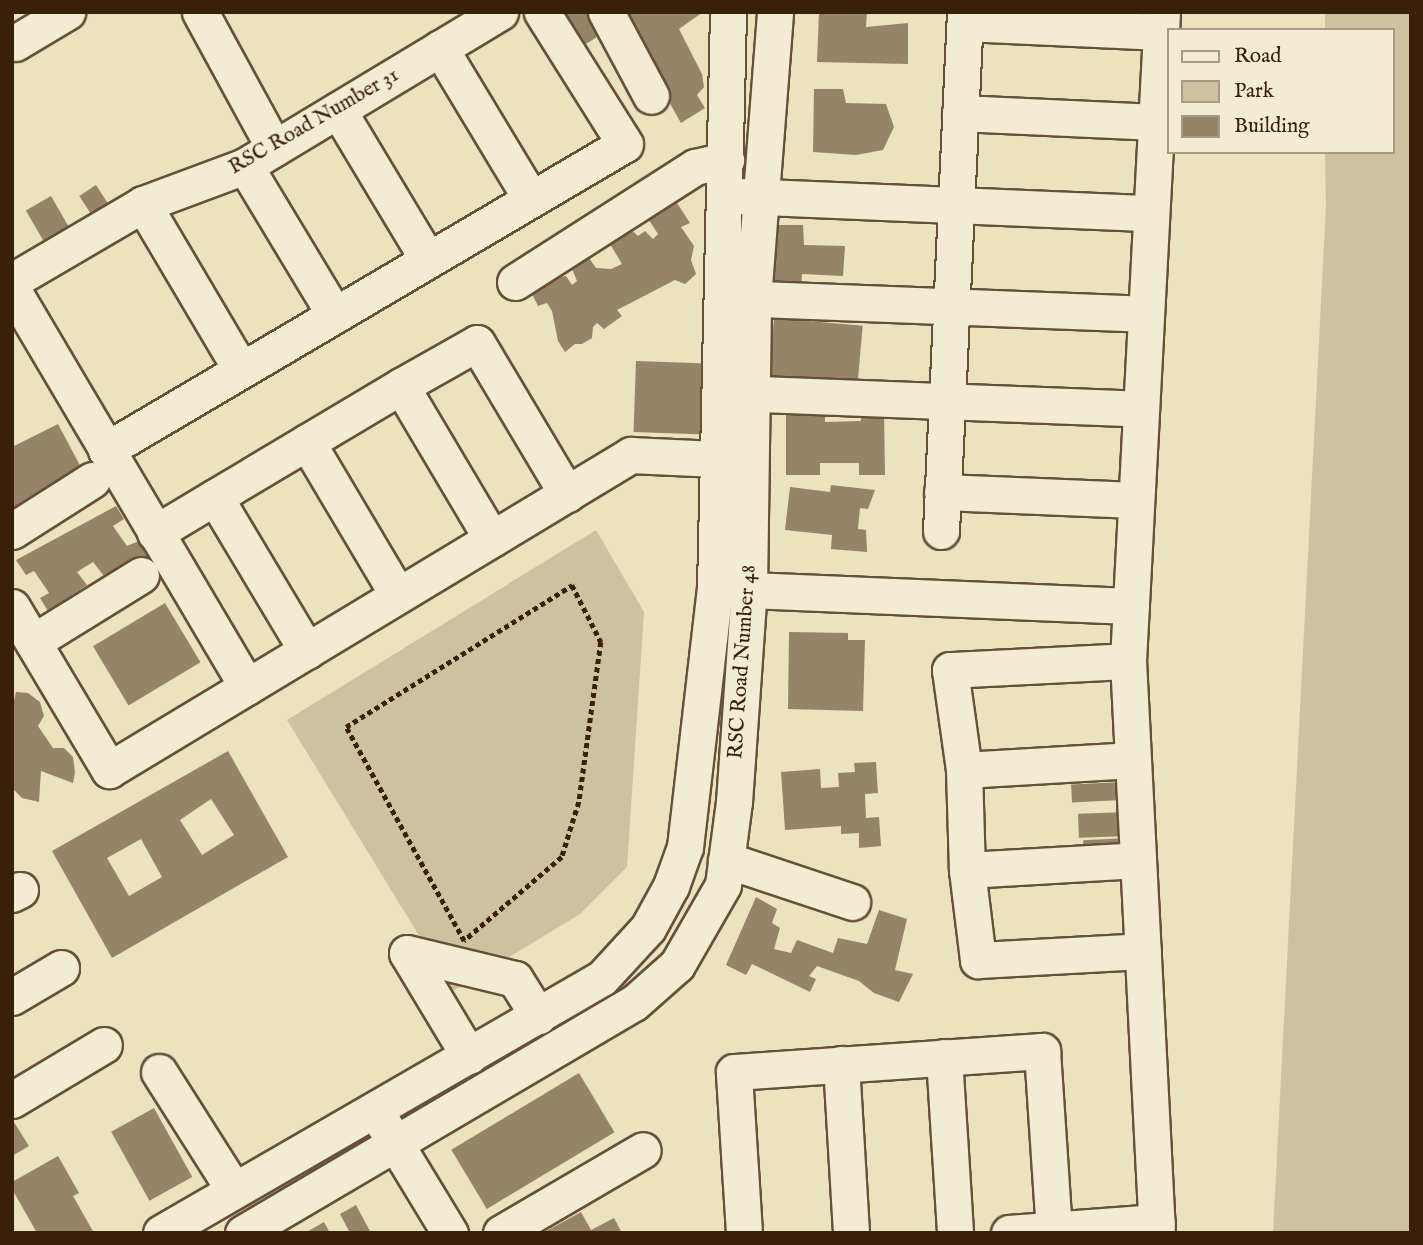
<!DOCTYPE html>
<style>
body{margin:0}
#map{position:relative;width:1423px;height:1245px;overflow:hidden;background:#ebe2be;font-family:"IM FELL English",serif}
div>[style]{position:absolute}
.green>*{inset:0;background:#cdc1a0}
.building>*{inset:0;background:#968468;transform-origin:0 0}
.path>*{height:4.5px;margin-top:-2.25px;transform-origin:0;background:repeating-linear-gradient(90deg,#3a1f0b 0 5px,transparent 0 8.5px)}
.roads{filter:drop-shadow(2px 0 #665038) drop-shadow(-2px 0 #665038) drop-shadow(0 2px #665038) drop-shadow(0 -2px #665038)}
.minor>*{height:35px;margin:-17.5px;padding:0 17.5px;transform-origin:17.5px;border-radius:17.5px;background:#f2ecd5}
span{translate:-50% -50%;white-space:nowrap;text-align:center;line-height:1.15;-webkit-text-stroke:7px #f2ecd5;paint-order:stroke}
.street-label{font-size:21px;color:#3a1f0b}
.frame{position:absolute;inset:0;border:14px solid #3a1f0b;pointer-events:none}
.legend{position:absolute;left:1167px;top:28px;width:228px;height:126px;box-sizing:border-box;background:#f2ecd5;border:2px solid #a89a84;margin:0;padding:9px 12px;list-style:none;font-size:21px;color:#3a1f0b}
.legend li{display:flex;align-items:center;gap:14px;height:35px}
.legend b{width:35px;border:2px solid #a89a84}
</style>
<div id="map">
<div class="green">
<div style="clip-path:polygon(1325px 12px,1411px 12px,1411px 1233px,1273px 1233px,1326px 206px,1325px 152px,1393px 152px,1393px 30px,1325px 30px)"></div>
<div style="clip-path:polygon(596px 530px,644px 612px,627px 867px,580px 914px,453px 991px,287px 720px)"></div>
</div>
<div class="building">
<div style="clip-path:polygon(565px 12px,596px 12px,608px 30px,586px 44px)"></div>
<div style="clip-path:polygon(618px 12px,703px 12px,679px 29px,702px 74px,704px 87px,697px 95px,705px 108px,681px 123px)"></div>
<div style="clip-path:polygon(819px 12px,867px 12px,866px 27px,908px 23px,908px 64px,817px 62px)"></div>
<div style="clip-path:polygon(814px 89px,843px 89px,846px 103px,886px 104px,894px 127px,883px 150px,856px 155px,813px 152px)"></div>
<div style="left:96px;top:185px;width:30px;height:20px;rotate:57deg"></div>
<div style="left:51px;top:196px;width:39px;height:29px;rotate:60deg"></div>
<div style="clip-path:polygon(675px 200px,690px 223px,681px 227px,694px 246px,691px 260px,696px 274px,685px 284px,675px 280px,617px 310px,622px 316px,604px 329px,597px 323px,593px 327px,592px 338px,582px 344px,575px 344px,565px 352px,558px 341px,552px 311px,547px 303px,538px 306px,530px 290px,540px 281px,566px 276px,572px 285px,577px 281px,572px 269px,589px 258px,596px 268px,611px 269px,622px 264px,610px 244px,629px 228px,638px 236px,645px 231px,653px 239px,658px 234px,647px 217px)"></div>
<div style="clip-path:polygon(770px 225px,803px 225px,804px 245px,845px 246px,843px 276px,802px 274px,801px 291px,768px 290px)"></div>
<div style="left:774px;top:318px;width:89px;height:65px;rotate:5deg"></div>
<div style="left:636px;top:361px;width:71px;height:71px;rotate:2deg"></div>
<div style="clip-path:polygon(825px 411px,825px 422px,861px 421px,861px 411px,884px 411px,885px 475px,859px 475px,859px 463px,820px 463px,820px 475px,786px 475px,786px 412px)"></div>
<div style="clip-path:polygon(58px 424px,84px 473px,14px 512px,12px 447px)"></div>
<div style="clip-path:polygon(831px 485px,875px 490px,868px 509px,860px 508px,858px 529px,866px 530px,867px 552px,831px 549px,832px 535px,785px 530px,790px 487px,830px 492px)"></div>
<div style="clip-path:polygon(116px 506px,124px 519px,113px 526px,127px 546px,139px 541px,149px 556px,104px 576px,93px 562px,77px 572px,87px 585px,48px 611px,40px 598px,49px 593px,34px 571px,26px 575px,16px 560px)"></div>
<div style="left:165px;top:603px;width:69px;height:84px;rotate:59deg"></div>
<div style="clip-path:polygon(789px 632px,848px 633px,848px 640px,865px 640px,863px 711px,788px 709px)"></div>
<div style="clip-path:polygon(16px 692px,28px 693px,40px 702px,44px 716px,38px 726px,53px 748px,64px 748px,73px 757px,75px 772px,73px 783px,41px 771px,39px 802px,22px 798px,12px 788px,12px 709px)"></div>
<div style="clip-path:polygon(evenodd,228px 751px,288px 857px,112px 958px,52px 851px,228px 751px,211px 799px,234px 835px,202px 855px,180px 820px,211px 799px,228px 751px,141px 839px,162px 877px,129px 896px,107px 858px,141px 839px)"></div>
<div style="clip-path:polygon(876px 762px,878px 793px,865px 794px,866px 818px,879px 817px,881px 846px,859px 848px,859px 833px,841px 834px,841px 826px,785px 830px,781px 772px,820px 769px,821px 788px,839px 787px,838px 773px,855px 772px,854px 763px)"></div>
<div style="left:1120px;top:782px;width:18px;height:49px;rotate:87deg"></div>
<div style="left:1128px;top:812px;width:24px;height:50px;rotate:88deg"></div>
<div style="left:1128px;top:838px;width:22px;height:45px;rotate:87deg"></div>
<div style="clip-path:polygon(756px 897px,777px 909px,772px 923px,780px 928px,774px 949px,791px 953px,797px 940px,833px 953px,838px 938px,867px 944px,879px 910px,907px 919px,895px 970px,913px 974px,899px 1002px,874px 993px,859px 981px,817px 966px,809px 976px,816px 979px,810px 992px,752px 964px,746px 975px,726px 965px)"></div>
<div style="left:579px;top:1073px;width:69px;height:149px;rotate:59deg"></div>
<div style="left:154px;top:1108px;width:79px;height:49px;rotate:61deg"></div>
<div style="clip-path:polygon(12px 1119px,29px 1146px,12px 1156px)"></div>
<div style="clip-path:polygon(58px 1156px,79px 1193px,73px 1196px,94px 1233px,37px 1233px,12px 1189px,12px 1182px)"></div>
<div style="clip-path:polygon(356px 1205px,371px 1233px,350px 1233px,340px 1214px)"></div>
<div style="clip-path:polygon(581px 1212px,591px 1230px,614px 1218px,622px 1233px,543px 1233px)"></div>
<div style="clip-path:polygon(324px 1222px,330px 1233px,305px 1233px)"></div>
</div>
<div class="path">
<div style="left:572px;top:585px;width:64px;rotate:63deg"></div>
<div style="left:601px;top:642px;width:162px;rotate:97.8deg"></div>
<div style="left:579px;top:802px;width:58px;rotate:107.2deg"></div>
<div style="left:562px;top:857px;width:129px;rotate:139.4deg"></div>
<div style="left:464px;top:941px;width:244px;rotate:-118.9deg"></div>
<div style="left:346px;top:727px;width:267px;rotate:-32.1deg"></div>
</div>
<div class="roads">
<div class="minor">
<div style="left:200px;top:12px;width:155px;rotate:61.4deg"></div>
<div style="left:606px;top:12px;width:95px;rotate:61.8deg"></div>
<div style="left:965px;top:23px;width:196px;rotate:2.6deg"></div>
<div style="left:15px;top:43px;width:61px;rotate:-30.8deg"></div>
<div style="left:440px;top:48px;width:176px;rotate:58.9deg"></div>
<div style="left:338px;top:110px;width:175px;rotate:59deg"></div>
<div style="left:960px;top:113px;width:196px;rotate:2.6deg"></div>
<div style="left:245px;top:166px;width:174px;rotate:58.9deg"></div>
<div style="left:740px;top:196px;width:411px;rotate:2.4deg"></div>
<div style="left:143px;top:204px;width:193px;rotate:59.4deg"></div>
<div style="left:12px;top:281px;width:152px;rotate:-30.4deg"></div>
<div style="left:143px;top:204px;width:109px;rotate:-20.4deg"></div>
<div style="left:245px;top:166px;width:298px;rotate:-31.1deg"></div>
<div style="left:515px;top:282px;width:214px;rotate:-32.6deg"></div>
<div style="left:695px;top:167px;width:32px;rotate:-13deg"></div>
<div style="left:12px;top:289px;width:462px;rotate:59.4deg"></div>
<div style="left:731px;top:298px;width:415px;rotate:2.2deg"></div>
<div style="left:401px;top:386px;width:87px;rotate:-29.5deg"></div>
<div style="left:477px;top:343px;width:176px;rotate:59.2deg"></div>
<div style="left:732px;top:393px;width:409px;rotate:2.2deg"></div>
<div style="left:307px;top:442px;width:178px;rotate:59.3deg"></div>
<div style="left:106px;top:450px;width:602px;rotate:-30.52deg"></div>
<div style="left:625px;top:144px;width:156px;rotate:-122.2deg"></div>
<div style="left:942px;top:492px;width:194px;rotate:2.4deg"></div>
<div style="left:12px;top:531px;width:95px;rotate:-32.5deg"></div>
<div style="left:941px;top:531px;width:520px;rotate:-87.35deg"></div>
<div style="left:155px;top:533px;width:70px;rotate:-31deg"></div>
<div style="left:725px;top:589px;width:406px;rotate:2.4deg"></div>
<div style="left:12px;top:607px;width:190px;rotate:59.2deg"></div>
<div style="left:109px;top:770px;width:610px;rotate:-31.11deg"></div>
<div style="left:631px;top:455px;width:85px;rotate:2.7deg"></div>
<div style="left:33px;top:642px;width:127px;rotate:-31.8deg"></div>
<div style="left:307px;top:651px;width:179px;rotate:-120.9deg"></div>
<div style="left:215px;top:497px;width:217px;rotate:-30.8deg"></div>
<div style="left:401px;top:386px;width:178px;rotate:59.3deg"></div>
<div style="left:1128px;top:661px;width:178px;rotate:177.1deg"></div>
<div style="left:950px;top:670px;width:101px;rotate:82deg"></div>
<div style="left:964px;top:770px;width:100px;rotate:88.3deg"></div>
<div style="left:967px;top:870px;width:91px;rotate:83deg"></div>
<div style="left:978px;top:960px;width:165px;rotate:-3.1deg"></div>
<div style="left:964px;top:770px;width:169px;rotate:-3.4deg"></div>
<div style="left:726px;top:860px;width:133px;rotate:18.4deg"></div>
<div style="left:967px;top:870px;width:171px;rotate:-3.3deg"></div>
<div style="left:12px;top:894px;width:9px;rotate:-27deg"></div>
<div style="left:12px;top:997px;width:57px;rotate:-30.6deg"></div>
<div style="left:469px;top:1056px;width:120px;rotate:-121deg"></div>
<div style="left:407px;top:953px;width:111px;rotate:13.5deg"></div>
<div style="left:515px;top:979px;width:44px;rotate:58.1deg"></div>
<div style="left:944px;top:1057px;width:176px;rotate:86.4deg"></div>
<div style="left:841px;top:1064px;width:169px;rotate:86.6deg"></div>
<div style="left:159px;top:1072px;width:140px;rotate:57.6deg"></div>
<div style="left:12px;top:1100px;width:107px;rotate:-30.9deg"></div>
<div style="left:383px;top:1123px;width:129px;rotate:58.7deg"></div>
<div style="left:161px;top:1233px;width:509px;rotate:-30.04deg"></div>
<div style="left:602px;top:978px;width:68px;rotate:-47.4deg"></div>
<div style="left:648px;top:928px;width:48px;rotate:-61.3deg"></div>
<div style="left:671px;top:886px;width:41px;rotate:-70.3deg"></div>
<div style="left:685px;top:847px;width:260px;rotate:-83.4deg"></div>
<div style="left:715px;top:589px;width:577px;rotate:-88.71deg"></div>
<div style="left:243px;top:1233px;width:454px;rotate:-30.5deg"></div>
<div style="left:634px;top:1003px;width:57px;rotate:-41.5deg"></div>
<div style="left:677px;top:965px;width:92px;rotate:-60.1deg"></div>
<div style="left:723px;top:885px;width:84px;rotate:-82.5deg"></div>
<div style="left:734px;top:802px;width:213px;rotate:-86deg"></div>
<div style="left:749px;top:590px;width:291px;rotate:-89.2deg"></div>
<div style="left:753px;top:299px;width:288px;rotate:-85.6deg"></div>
<div style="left:501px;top:1233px;width:164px;rotate:-30.3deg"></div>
<div style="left:744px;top:1233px;width:161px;rotate:-93.6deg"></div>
<div style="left:734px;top:1072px;width:309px;rotate:-3.9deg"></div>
<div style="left:1042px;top:1051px;width:182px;rotate:86.2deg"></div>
<div style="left:1009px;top:1233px;width:148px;rotate:-4.3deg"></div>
<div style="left:1157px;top:1233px;width:573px;rotate:-92.9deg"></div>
<div style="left:1128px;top:661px;width:650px;rotate:-87deg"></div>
</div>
</div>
<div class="street-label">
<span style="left:314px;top:122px;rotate:-30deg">RSC Road Number 31</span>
<span style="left:743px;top:662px;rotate:-86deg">RSC Road Number 48</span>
</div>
<div class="frame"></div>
<ul class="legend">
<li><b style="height:9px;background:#f2ecd5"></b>Road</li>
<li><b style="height:19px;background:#cdc1a0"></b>Park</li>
<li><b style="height:19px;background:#968468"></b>Building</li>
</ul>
</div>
